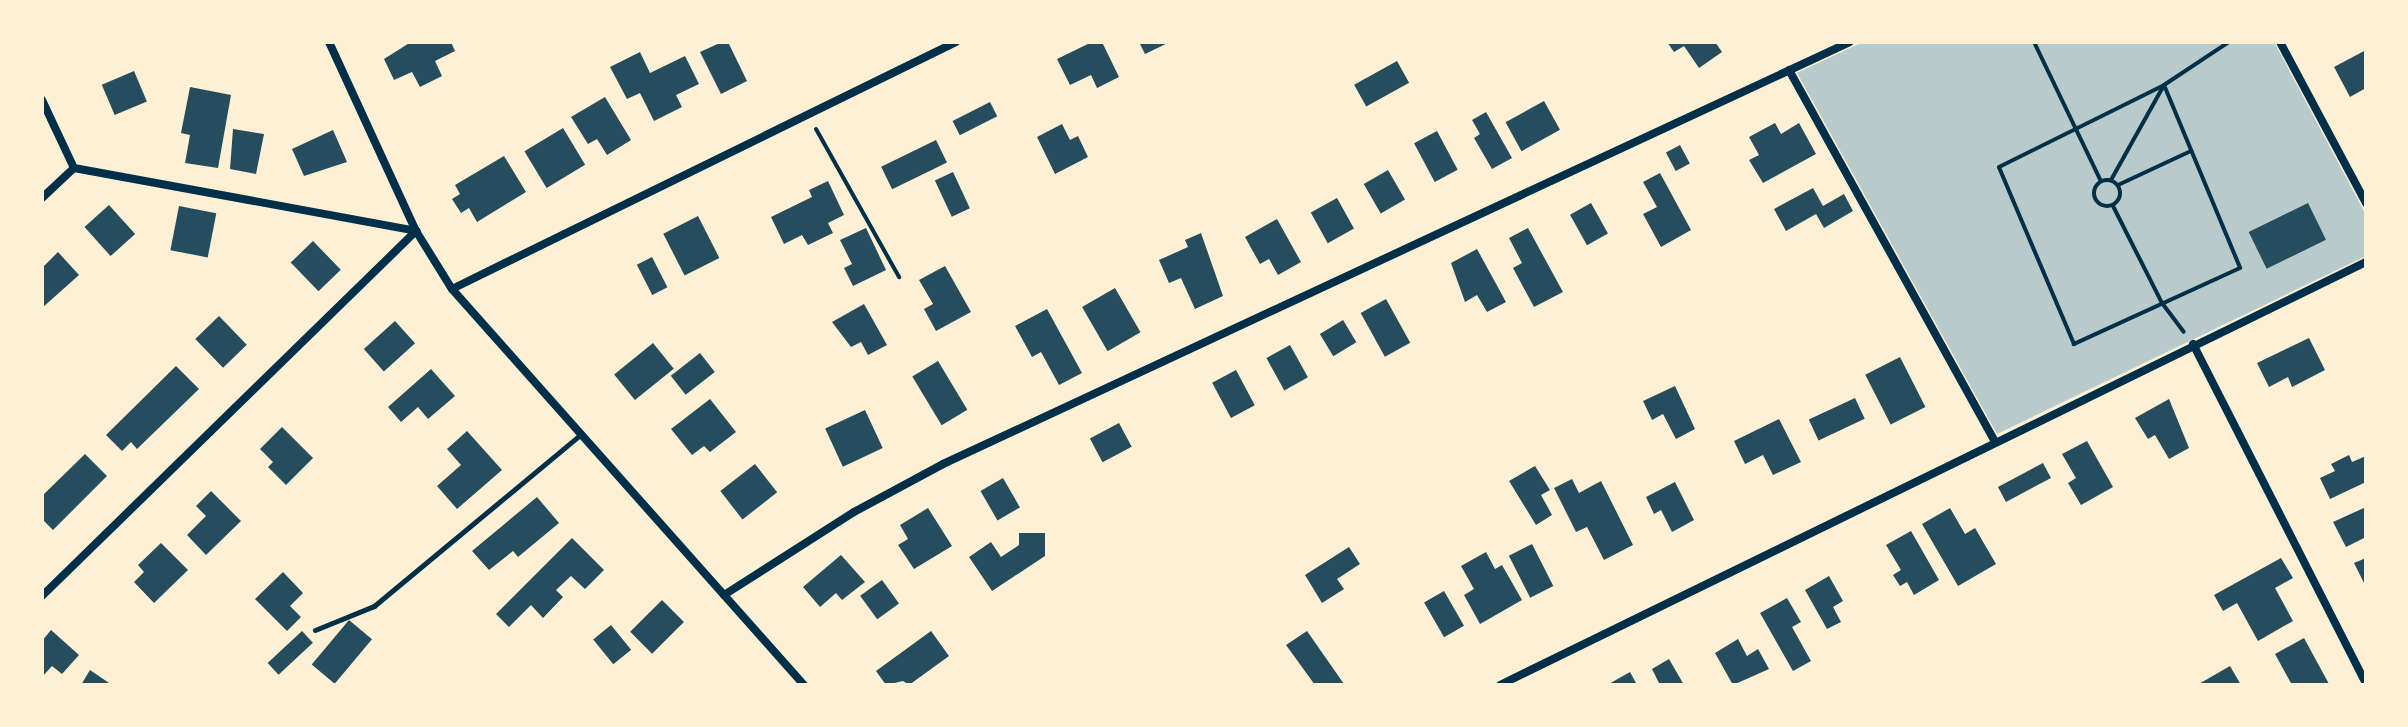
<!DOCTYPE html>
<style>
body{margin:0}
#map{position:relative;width:2408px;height:727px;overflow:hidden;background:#fdf0d5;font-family:Raleway,sans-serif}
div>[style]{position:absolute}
.green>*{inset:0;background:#b9caca}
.building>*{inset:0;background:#264d5e;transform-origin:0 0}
.path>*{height:4px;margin:-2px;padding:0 2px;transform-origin:2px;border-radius:2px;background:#003049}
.path>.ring{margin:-2px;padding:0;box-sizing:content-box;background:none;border:4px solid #003049;border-radius:50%}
.service>*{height:5px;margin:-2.5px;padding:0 2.5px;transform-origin:2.5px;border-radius:2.5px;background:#003049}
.minor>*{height:8px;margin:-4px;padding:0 4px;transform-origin:4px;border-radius:4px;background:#003049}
span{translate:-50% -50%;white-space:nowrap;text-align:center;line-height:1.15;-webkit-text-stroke:8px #fdf0d5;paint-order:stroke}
.frame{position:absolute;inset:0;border:44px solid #fdf0d5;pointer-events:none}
</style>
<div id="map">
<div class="green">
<div style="clip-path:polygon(1863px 42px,2274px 42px,2366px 215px,2366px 256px,1997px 434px,1797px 73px)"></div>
</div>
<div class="building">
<div style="clip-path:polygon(411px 42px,451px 42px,455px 51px,435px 61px,442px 76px,420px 87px,412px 72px,394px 80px,384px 59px)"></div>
<div style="clip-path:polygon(722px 42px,728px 42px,747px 81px,721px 94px,700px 52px)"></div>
<div style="clip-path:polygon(1092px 42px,1102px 42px,1119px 77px,1097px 88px,1091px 75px,1070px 85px,1057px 59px)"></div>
<div style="clip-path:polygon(1139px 42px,1170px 42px,1145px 54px)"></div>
<div style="clip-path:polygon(1667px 42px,1715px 42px,1722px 52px,1699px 68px,1684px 46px,1674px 52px)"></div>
<div style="clip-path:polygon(2366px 50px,2366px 88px,2350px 97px,2334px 67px)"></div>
<div style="clip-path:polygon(640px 52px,650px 73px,685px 56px,699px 84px,676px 95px,682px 107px,654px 121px,640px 93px,627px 99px,610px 67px)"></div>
<div style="left:1397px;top:61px;width:25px;height:49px;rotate:61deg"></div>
<div style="left:134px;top:71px;width:33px;height:35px;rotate:67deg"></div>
<div style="clip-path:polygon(190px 87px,231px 95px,218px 168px,185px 163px,190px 135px,181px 133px)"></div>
<div style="clip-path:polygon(605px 97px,631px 140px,607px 155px,597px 139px,588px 144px,571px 117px)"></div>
<div style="left:1544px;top:101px;width:33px;height:44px;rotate:61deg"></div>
<div style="left:990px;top:102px;width:16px;height:42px;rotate:63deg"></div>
<div style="clip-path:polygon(1486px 112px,1512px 158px,1492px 169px,1474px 138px,1480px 134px,1472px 120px)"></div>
<div style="clip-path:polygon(1775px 123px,1781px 134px,1799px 123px,1816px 154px,1763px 183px,1749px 160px,1759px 155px,1749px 137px)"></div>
<div style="clip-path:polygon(1062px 124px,1070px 140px,1078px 136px,1088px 157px,1055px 174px,1037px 137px)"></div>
<div style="left:563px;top:128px;width:43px;height:45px;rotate:59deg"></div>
<div style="clip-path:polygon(233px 129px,264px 134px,256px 174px,230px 169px)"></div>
<div style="clip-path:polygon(333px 130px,347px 162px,304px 176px,292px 149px)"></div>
<div style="left:1437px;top:131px;width:44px;height:26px;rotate:62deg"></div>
<div style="left:936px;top:140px;width:25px;height:61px;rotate:64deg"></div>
<div style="left:1680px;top:145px;width:21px;height:16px;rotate:62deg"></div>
<div style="clip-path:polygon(504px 156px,526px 192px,477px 222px,469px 208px,461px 213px,452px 199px,460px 194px,455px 185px)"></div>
<div style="left:1388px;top:170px;width:34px;height:28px;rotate:60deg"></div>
<div style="left:953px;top:172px;width:40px;height:20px;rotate:65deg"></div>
<div style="clip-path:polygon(1660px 173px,1691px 230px,1661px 247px,1643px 214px,1657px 207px,1643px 182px)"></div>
<div style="clip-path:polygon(828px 181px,844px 215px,828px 223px,833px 233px,808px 245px,802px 235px,784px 244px,771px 217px,812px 197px,809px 190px)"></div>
<div style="clip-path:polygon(1813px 188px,1823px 206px,1844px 194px,1853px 211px,1824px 228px,1816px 214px,1786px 231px,1774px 209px)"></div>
<div style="left:1337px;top:198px;width:35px;height:30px;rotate:61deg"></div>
<div style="left:1591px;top:203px;width:35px;height:24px;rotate:61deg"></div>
<div style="left:2308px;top:203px;width:41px;height:66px;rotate:64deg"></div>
<div style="left:109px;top:205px;width:39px;height:33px;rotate:48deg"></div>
<div style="left:179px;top:206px;width:38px;height:45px;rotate:11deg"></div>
<div style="left:698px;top:216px;width:47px;height:39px;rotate:63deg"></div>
<div style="clip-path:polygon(1277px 219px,1301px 262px,1278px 275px,1269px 259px,1260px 264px,1245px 237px)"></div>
<div style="clip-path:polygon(866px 228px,886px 270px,853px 286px,844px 268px,852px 264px,840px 240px)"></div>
<div style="clip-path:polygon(1528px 228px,1563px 292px,1534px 307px,1513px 268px,1522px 263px,1509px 238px)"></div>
<div style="clip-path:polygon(1201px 233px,1223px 296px,1195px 309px,1181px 278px,1169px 283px,1159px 260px,1188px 247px,1185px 240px)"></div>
<div style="left:313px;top:241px;width:40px;height:31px;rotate:46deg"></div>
<div style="clip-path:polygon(1477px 249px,1506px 302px,1487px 312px,1477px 295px,1465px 302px,1451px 263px)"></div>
<div style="clip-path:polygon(58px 252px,79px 275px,42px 308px,42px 268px)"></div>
<div style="left:652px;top:257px;width:34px;height:17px;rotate:63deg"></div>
<div style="clip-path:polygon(945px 266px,971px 312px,936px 331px,924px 309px,933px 304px,919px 280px)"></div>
<div style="left:1115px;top:288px;width:51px;height:38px;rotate:60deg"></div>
<div style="left:1386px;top:299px;width:50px;height:29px;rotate:61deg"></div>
<div style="clip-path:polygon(864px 304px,887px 345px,868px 355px,861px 342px,851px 347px,832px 322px)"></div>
<div style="clip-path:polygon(1047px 309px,1082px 373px,1059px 385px,1041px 352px,1032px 357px,1015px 326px)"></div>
<div style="left:219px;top:316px;width:40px;height:33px;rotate:46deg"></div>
<div style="left:1343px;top:320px;width:26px;height:27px;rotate:59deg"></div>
<div style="left:395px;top:321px;width:30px;height:42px;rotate:48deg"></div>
<div style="clip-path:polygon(2309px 338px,2325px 370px,2292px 387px,2288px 377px,2269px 387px,2257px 363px)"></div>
<div style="left:653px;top:343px;width:33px;height:50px;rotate:51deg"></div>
<div style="left:1290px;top:345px;width:37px;height:27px;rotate:61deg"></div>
<div style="left:700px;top:353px;width:24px;height:37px;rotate:52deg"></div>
<div style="left:1900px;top:357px;width:56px;height:39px;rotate:63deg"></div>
<div style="left:938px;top:361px;width:57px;height:30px;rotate:59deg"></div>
<div style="clip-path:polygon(176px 366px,199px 389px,137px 449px,131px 442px,122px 451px,106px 435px)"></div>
<div style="clip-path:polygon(431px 369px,455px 396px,428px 419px,418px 407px,401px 422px,388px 407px)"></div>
<div style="left:1236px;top:370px;width:40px;height:27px;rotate:62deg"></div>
<div style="clip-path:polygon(1675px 386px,1695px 429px,1676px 439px,1663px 414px,1652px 420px,1643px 401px)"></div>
<div style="left:1855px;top:398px;width:23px;height:51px;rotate:65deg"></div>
<div style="clip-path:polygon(710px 399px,736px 432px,710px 452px,704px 446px,692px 455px,671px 429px)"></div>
<div style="clip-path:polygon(2169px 399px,2189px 448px,2169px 459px,2155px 435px,2148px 439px,2135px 418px)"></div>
<div style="left:865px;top:410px;width:42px;height:44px;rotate:65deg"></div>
<div style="clip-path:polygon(1779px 419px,1801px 462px,1773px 475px,1763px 455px,1745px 464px,1734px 441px)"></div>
<div style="left:1119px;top:423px;width:27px;height:33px;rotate:62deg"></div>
<div style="clip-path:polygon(282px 427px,313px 458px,286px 485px,268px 467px,273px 462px,260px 449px)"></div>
<div style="clip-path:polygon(467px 431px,502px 470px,457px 509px,437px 486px,461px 465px,447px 449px)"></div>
<div style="clip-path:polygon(2087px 441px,2113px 487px,2081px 505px,2068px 483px,2076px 478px,2062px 454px)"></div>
<div style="clip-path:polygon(85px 454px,107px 476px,53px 530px,42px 519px,42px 496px)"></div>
<div style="clip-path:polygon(2349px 455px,2352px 462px,2366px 456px,2366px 482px,2330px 499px,2320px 478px,2335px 471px,2331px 464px)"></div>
<div style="left:2043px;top:463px;width:17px;height:51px;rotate:62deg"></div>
<div style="left:755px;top:464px;width:36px;height:44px;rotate:52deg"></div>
<div style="clip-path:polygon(1535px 466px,1550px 490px,1541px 495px,1552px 515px,1536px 525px,1509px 481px)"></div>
<div style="left:1003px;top:478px;width:34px;height:26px;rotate:60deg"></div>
<div style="clip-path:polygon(1572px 479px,1579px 493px,1601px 481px,1633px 545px,1604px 560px,1587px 527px,1576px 532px,1554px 488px)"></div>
<div style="clip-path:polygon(1675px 482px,1694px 520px,1672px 532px,1661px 510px,1654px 514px,1646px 497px)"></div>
<div style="clip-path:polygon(211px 491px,241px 521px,206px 555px,187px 535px,206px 516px,196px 506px)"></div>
<div style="clip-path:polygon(537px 497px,559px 523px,518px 557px,513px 551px,489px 570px,472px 551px)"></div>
<div style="clip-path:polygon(2366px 507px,2366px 537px,2346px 547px,2333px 522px)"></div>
<div style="clip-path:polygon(928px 508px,952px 546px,914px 569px,898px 545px,908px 539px,900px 525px)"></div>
<div style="clip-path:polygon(1950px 508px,1965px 534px,1975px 528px,1996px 564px,1958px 586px,1922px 524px)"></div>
<div style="clip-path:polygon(1911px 531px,1939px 580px,1914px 595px,1907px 582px,1900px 586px,1893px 575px,1901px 570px,1886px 545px)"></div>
<div style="clip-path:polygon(1019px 533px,1045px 533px,1045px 556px,992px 591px,969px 557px,991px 542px,1001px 557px,1019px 545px)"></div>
<div style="clip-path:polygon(572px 538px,604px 570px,585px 589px,571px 576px,556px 590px,563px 597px,543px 618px,531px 605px,509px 627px,496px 614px)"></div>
<div style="clip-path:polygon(161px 543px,188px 570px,154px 603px,134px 582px,144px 572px,138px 565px)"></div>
<div style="left:1532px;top:544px;width:47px;height:26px;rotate:63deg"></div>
<div style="clip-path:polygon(1349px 547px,1360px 564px,1337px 579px,1344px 589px,1322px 603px,1305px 575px)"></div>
<div style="clip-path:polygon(1486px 552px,1495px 569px,1502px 565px,1522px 600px,1480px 624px,1464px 595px,1474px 589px,1461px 566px)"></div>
<div style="clip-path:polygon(841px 555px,865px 582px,842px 600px,836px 593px,820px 607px,803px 587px)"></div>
<div style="clip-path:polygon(2281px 558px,2293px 578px,2275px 588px,2293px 621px,2258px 641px,2237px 603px,2223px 611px,2214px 595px)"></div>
<div style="clip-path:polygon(2366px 558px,2366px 587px,2354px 563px)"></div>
<div style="clip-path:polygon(283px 572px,303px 593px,290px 606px,301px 617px,287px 631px,255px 599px)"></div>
<div style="clip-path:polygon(1829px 576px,1843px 601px,1833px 607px,1841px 622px,1827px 629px,1805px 590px)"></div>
<div style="left:882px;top:580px;width:29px;height:27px;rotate:54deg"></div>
<div style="left:1444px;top:591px;width:40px;height:23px;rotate:60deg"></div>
<div style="clip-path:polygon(1787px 598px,1801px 622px,1792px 627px,1811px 661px,1793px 671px,1760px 613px)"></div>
<div style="left:662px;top:600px;width:31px;height:45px;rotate:45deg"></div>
<div style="left:349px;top:620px;width:30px;height:58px;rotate:40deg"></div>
<div style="left:611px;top:625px;width:32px;height:23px;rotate:51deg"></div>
<div style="clip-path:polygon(51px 630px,79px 655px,62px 674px,52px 666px,42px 677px,42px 641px)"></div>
<div style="left:302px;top:631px;width:16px;height:47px;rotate:47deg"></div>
<div style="clip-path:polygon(931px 631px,949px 656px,909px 685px,903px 681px,886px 685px,876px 671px)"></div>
<div style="clip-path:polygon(1307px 631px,1344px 684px,1342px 685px,1315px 685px,1286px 645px)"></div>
<div style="clip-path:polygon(2304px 638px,2329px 684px,2327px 685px,2292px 685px,2275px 654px)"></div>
<div style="clip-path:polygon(1738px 639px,1747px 656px,1758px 649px,1769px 669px,1733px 685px,1715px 653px)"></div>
<div style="clip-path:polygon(1669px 659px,1684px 685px,1660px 685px,1652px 669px)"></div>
<div style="clip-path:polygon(2230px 666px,2241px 685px,2197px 685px)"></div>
<div style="clip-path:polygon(90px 670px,112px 685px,81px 685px)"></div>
<div style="clip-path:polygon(1630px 672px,1637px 685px,1607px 685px)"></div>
</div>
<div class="path">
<div style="left:2034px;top:42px;width:154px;rotate:64.3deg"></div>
<div style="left:2164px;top:85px;width:198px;rotate:67.4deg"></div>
<div style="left:2240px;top:268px;width:183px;rotate:155.4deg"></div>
<div style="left:2074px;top:344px;width:192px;rotate:-113deg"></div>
<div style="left:1999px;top:167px;width:184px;rotate:-26.4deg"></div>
<div style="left:2164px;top:85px;width:78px;rotate:-33.5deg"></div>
<div style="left:816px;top:129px;width:170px;rotate:60.7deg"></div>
<div class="ring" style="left:2094px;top:180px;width:22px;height:22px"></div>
<div style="left:2111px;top:180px;width:107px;rotate:-60.8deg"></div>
<div style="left:2118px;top:185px;width:81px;rotate:-25deg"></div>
<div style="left:2113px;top:206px;width:109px;rotate:63.2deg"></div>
<div style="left:2162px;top:303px;width:36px;rotate:53deg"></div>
</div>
<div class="service">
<div style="left:315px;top:630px;width:64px;rotate:-22.1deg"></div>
<div style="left:374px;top:606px;width:269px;rotate:-39.7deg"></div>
</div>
<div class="minor">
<div style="left:329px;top:42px;width:208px;rotate:65.3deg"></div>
<div style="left:416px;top:231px;width:68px;rotate:58.2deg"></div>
<div style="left:452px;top:289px;width:530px;rotate:48.37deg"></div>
<div style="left:2280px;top:42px;width:183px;rotate:61.9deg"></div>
<div style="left:1789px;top:70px;width:425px;rotate:61deg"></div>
<div style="left:42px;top:100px;width:75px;rotate:64.8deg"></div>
<div style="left:74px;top:168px;width:348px;rotate:10.4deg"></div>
<div style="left:42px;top:198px;width:44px;rotate:-43.2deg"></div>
<div style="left:452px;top:289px;width:561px;rotate:-26.11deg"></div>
<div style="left:2193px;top:344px;width:381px;rotate:63deg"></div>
<div style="left:724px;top:595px;width:154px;rotate:-32.6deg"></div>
<div style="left:854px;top:512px;width:101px;rotate:-28.3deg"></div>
<div style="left:943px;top:464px;width:1000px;rotate:-24.95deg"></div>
<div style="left:42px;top:596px;width:523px;rotate:-44.3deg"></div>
<div style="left:1500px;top:685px;width:964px;rotate:-26.03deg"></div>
</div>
<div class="frame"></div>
</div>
